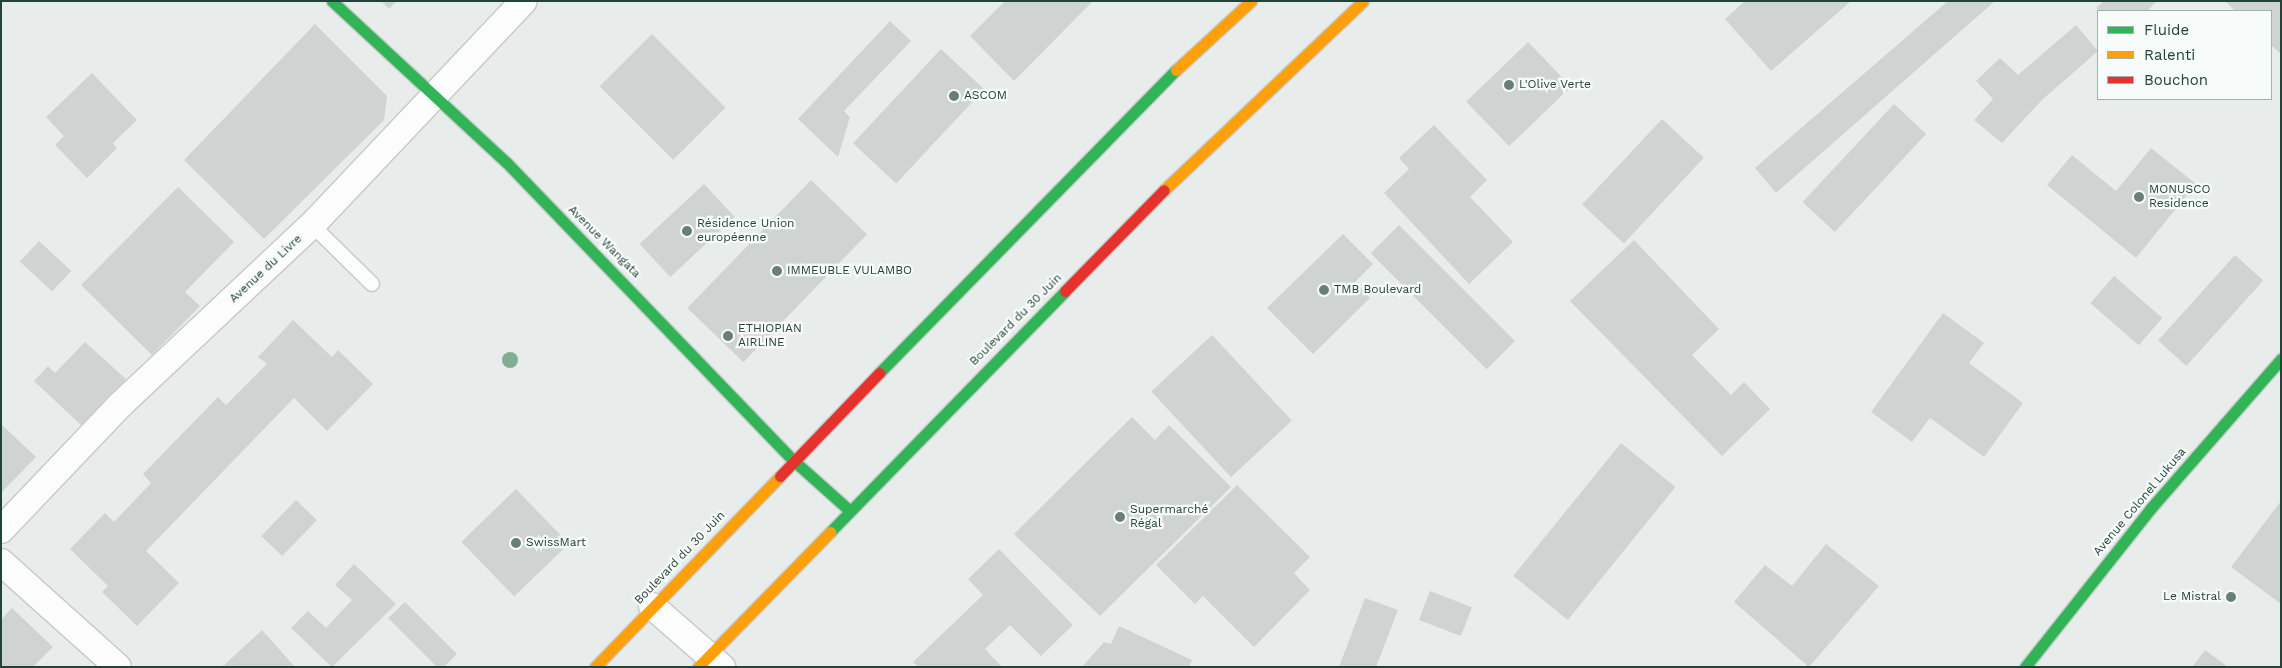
<!DOCTYPE html>
<meta charset="utf-8">
<style>
body{margin:0}
#map{position:relative;width:2282px;height:668px;overflow:hidden;background:#e8edeb;font-family:"Work Sans",sans-serif}
div>[style]{position:absolute}
.building>*{inset:0;background:#cfd4d2;transform-origin:0 0}
.roads{filter:drop-shadow(1px 0 #c5cac8) drop-shadow(-1px 0 #c5cac8) drop-shadow(0 1px #c5cac8) drop-shadow(0 -1px #c5cac8)}
.lane>*{height:14px;margin:-7px;padding:0 7px;transform-origin:7px;border-radius:7px;background:#fcfcfc}
.street>*{height:26px;margin:-13px;padding:0 13px;transform-origin:13px;border-radius:13px;background:#fcfcfc}
.fast>*{height:11px;margin:-5.5px;padding:0 5.5px;transform-origin:5.5px;border-radius:5.5px;background:#30b455}
.slow>*{height:11px;margin:-5.5px;padding:0 5.5px;transform-origin:5.5px;border-radius:5.5px;background:#ff9f0a}
.jam>*{height:11px;margin:-5.5px;padding:0 5.5px;transform-origin:5.5px;border-radius:5.5px;background:#e5322d}
.trees>*{width:16px;height:16px;margin:-8px;border-radius:50%;background:#81ae93}
.dots>*{width:14px;height:14px;translate:-50% -50%;box-sizing:border-box;border:2px solid #f7fbf9;border-radius:50%}
span{translate:-50% -50%;white-space:nowrap;text-align:center;line-height:1.15;-webkit-text-stroke:4.5px #f7fbf9;paint-order:stroke}
.poi-label{font-size:12px;color:#24423a}
.left{translate:0 -50%;text-align:left}
.right{translate:-100% -50%;text-align:right}
.street-label{font-size:12px;color:#24423a}
.frame{position:absolute;inset:0;border:2px solid #24423a;pointer-events:none}
.legend{position:absolute;left:2097px;top:10px;width:175px;height:90px;box-sizing:border-box;background:#f7fbf9;border:1px solid #a3b1ad;margin:0;padding:6px 9px;list-style:none;font-size:15px;color:#24423a}
.legend li{display:flex;align-items:center;gap:10px;height:25px}
.legend b{width:25px;border:1px solid #a3b1ad}
</style>
<div id="map">
<div class="building">
<div style="clip-path:polygon(381px 1px,397px 1px,389px 9px)"></div>
<div style="clip-path:polygon(1005px 1px,1093px 1px,1014px 81px,970px 36px)"></div>
<div style="clip-path:polygon(1745px 1px,1851px 1px,1771px 71px,1725px 19px)"></div>
<div style="clip-path:polygon(1948px 1px,1995px 1px,1776px 193px,1755px 168px)"></div>
<div style="clip-path:polygon(2104px 1px,2157px 1px,2147px 11px,2099px 11px,2096px 8px)"></div>
<div style="clip-path:polygon(2225px 1px,2281px 1px,2281px 54px,2271px 45px,2271px 11px,2235px 11px)"></div>
<div style="clip-path:polygon(890px 21px,911px 41px,844px 111px,850px 117px,838px 157px,798px 119px)"></div>
<div style="clip-path:polygon(315px 24px,387px 96px,384px 120px,264px 239px,184px 160px)"></div>
<div style="clip-path:polygon(2076px 25px,2098px 51px,2042px 100px,2002px 143px,1974px 120px,1993px 99px,1976px 81px,2000px 58px,2018px 75px)"></div>
<div style="left:652px;top:34px;width:104px;height:74px;rotate:45deg"></div>
<div style="left:1528px;top:42px;width:62px;height:86px;rotate:46deg"></div>
<div style="left:941px;top:49px;width:59px;height:129px;rotate:43deg"></div>
<div style="clip-path:polygon(92px 73px,137px 120px,113px 143px,117px 148px,87px 178px,55px 145px,64px 136px,46px 117px)"></div>
<div style="left:1894px;top:104px;width:44px;height:134px;rotate:43deg"></div>
<div style="left:1662px;top:119px;width:57px;height:117px;rotate:43deg"></div>
<div style="clip-path:polygon(1434px 125px,1487px 180px,1470px 197px,1513px 242px,1469px 284px,1384px 193px,1409px 169px,1399px 158px)"></div>
<div style="clip-path:polygon(2151px 148px,2196px 184px,2136px 258px,2047px 185px,2072px 155px,2116px 191px)"></div>
<div style="left:811px;top:180px;width:78px;height:178px;rotate:44deg"></div>
<div style="left:704px;top:184px;width:45px;height:88px;rotate:47deg"></div>
<div style="clip-path:polygon(178px 187px,234px 242px,185px 292px,200px 306px,152px 355px,81px 285px)"></div>
<div style="left:1399px;top:225px;width:164px;height:40px;rotate:45deg"></div>
<div style="clip-path:polygon(1343px 234px,1373px 264px,1355px 282px,1370px 298px,1313px 354px,1267px 308px)"></div>
<div style="clip-path:polygon(1634px 240px,1719px 329px,1692px 355px,1731px 395px,1744px 382px,1770px 409px,1722px 456px,1570px 301px)"></div>
<div style="left:39px;top:241px;width:44px;height:28px;rotate:43deg"></div>
<div style="left:2235px;top:255px;width:38px;height:115px;rotate:42deg"></div>
<div style="left:2114px;top:276px;width:64px;height:36px;rotate:41deg"></div>
<div style="clip-path:polygon(1943px 313px,1984px 343px,1969px 363px,2023px 403px,1984px 457px,1930px 418px,1912px 442px,1871px 412px)"></div>
<div style="clip-path:polygon(293px 320px,332px 357px,338px 350px,373px 384px,327px 431px,294px 398px,146px 551px,179px 583px,137px 626px,102px 592px,108px 586px,70px 549px,105px 513px,114px 522px,151px 483px,143px 474px,218px 397px,226px 405px,267px 364px,258px 357px)"></div>
<div style="left:1212px;top:335px;width:117px;height:83px;rotate:47deg"></div>
<div style="clip-path:polygon(85px 342px,126px 379px,82px 426px,34px 381px,48px 366px,55px 373px)"></div>
<div style="clip-path:polygon(1132px 417px,1155px 440px,1169px 425px,1231px 487px,1100px 616px,1014px 534px)"></div>
<div style="clip-path:polygon(1px 424px,36px 457px,1px 493px)"></div>
<div style="left:1621px;top:443px;width:70px;height:171px;rotate:39deg"></div>
<div style="clip-path:polygon(1237px 485px,1310px 557px,1294px 573px,1310px 590px,1254px 647px,1203px 596px,1195px 604px,1156px 565px)"></div>
<div style="left:516px;top:489px;width:76px;height:76px;rotate:46deg"></div>
<div style="left:296px;top:500px;width:29px;height:50px;rotate:44deg"></div>
<div style="clip-path:polygon(2281px 501px,2281px 604px,2231px 567px)"></div>
<div style="clip-path:polygon(1826px 544px,1879px 586px,1809px 667px,1734px 602px,1765px 565px,1792px 586px)"></div>
<div style="clip-path:polygon(999px 549px,1073px 625px,1041px 656px,1010px 625px,985px 649px,1002px 667px,918px 667px,913px 662px,983px 595px,968px 579px)"></div>
<div style="clip-path:polygon(354px 564px,396px 604px,332px 667px,291px 628px,308px 611px,326px 628px,352px 600px,335px 585px)"></div>
<div style="left:1430px;top:591px;width:45px;height:31px;rotate:21deg"></div>
<div style="clip-path:polygon(1365px 598px,1398px 610px,1376px 667px,1339px 667px)"></div>
<div style="clip-path:polygon(405px 602px,457px 654px,444px 667px,437px 667px,388px 618px)"></div>
<div style="clip-path:polygon(12px 608px,53px 647px,33px 667px,1px 667px,1px 620px)"></div>
<div style="clip-path:polygon(1119px 626px,1192px 660px,1189px 667px,1082px 667px,1104px 642px,1111px 644px)"></div>
<div style="clip-path:polygon(262px 630px,295px 667px,222px 667px)"></div>
<div style="clip-path:polygon(2205px 650px,2228px 667px,2192px 667px)"></div>
</div>
<div class="roads">
<div class="lane">
<div style="left:312px;top:225px;width:84px;rotate:44.5deg"></div>
</div>
<div class="street">
<div style="left:1px;top:530px;width:173px;rotate:-46.4deg"></div>
<div style="left:120px;top:405px;width:263px;rotate:-43.2deg"></div>
<div style="left:312px;top:225px;width:308px;rotate:-46.6deg"></div>
<div style="left:1px;top:562px;width:157px;rotate:41.9deg"></div>
<div style="left:652px;top:606px;width:93px;rotate:41.1deg"></div>
</div>
<div class="fast">
<div style="left:332px;top:1px;width:238px;rotate:42.8deg"></div>
<div style="left:507px;top:163px;width:412px;rotate:46.1deg"></div>
<div style="left:793px;top:460px;width:75px;rotate:41.8deg"></div>
<div style="left:879px;top:373px;width:424px;rotate:-45.6deg"></div>
<div style="left:830px;top:532px;width:337px;rotate:-45.7deg"></div>
<div style="left:2025px;top:667px;width:203px;rotate:-51.6deg"></div>
<div style="left:2151px;top:508px;width:198px;rotate:-48.9deg"></div>
</div>
<div class="slow">
<div style="left:1176px;top:70px;width:102px;rotate:-42.6deg"></div>
<div style="left:1164px;top:190px;width:274px;rotate:-43.5deg"></div>
<div style="left:595px;top:667px;width:266px;rotate:-45.9deg"></div>
<div style="left:698px;top:667px;width:189px;rotate:-45.6deg"></div>
</div>
<div class="jam">
<div style="left:1065px;top:291px;width:141px;rotate:-45.6deg"></div>
<div style="left:780px;top:476px;width:143px;rotate:-46.1deg"></div>
</div>
</div>
<div class="trees">
<div style="left:510px;top:360px"></div>
</div>
<div class="dots">
<div style="left:1509px;top:85px;background:#697e78"></div>
<div style="left:954px;top:96px;background:#697e78"></div>
<div style="left:2139px;top:197px;background:#697e78"></div>
<div style="left:687px;top:231px;background:#697e78"></div>
<div style="left:777px;top:271px;background:#697e78"></div>
<div style="left:1324px;top:290px;background:#697e78"></div>
<div style="left:728px;top:336px;background:#697e78"></div>
<div style="left:1120px;top:517px;background:#697e78"></div>
<div style="left:516px;top:543px;background:#697e78"></div>
<div style="left:2231px;top:597px;background:#697e78"></div>
</div>
<div class="poi-label">
<span class="left" style="left:1519px;top:85px">L'Olive Verte</span>
<span class="left" style="left:964px;top:96px">ASCOM</span>
<span class="left" style="left:2149px;top:197px">MONUSCO<br>Residence</span>
<span class="left" style="left:697px;top:231px">Résidence Union<br>européenne</span>
<span class="left" style="left:787px;top:271px">IMMEUBLE VULAMBO</span>
<span class="left" style="left:1334px;top:290px">TMB Boulevard</span>
<span class="left" style="left:738px;top:336px">ETHIOPIAN<br>AIRLINE</span>
<span class="left" style="left:1130px;top:517px">Supermarché<br>Régal</span>
<span class="left" style="left:526px;top:543px">SwissMart</span>
<span class="right" style="left:2221px;top:597px">Le Mistral</span>
</div>
<div class="street-label">
<span style="left:604px;top:242px;rotate:45deg">Avenue Wangata</span>
<span style="left:266px;top:269px;rotate:-43deg">Avenue du Livre</span>
<span style="left:1016px;top:320px;rotate:-45deg">Boulevard du 30 Juin</span>
<span style="left:2140px;top:502px;rotate:-50deg">Avenue Colonel Lukusa</span>
<span style="left:680px;top:558px;rotate:-46deg">Boulevard du 30 Juin</span>
</div>
<div class="frame"></div>
<ul class="legend">
<li><b style="height:6px;background:#30b455"></b>Fluide</li>
<li><b style="height:6px;background:#ff9f0a"></b>Ralenti</li>
<li><b style="height:6px;background:#e5322d"></b>Bouchon</li>
</ul>
</div>
